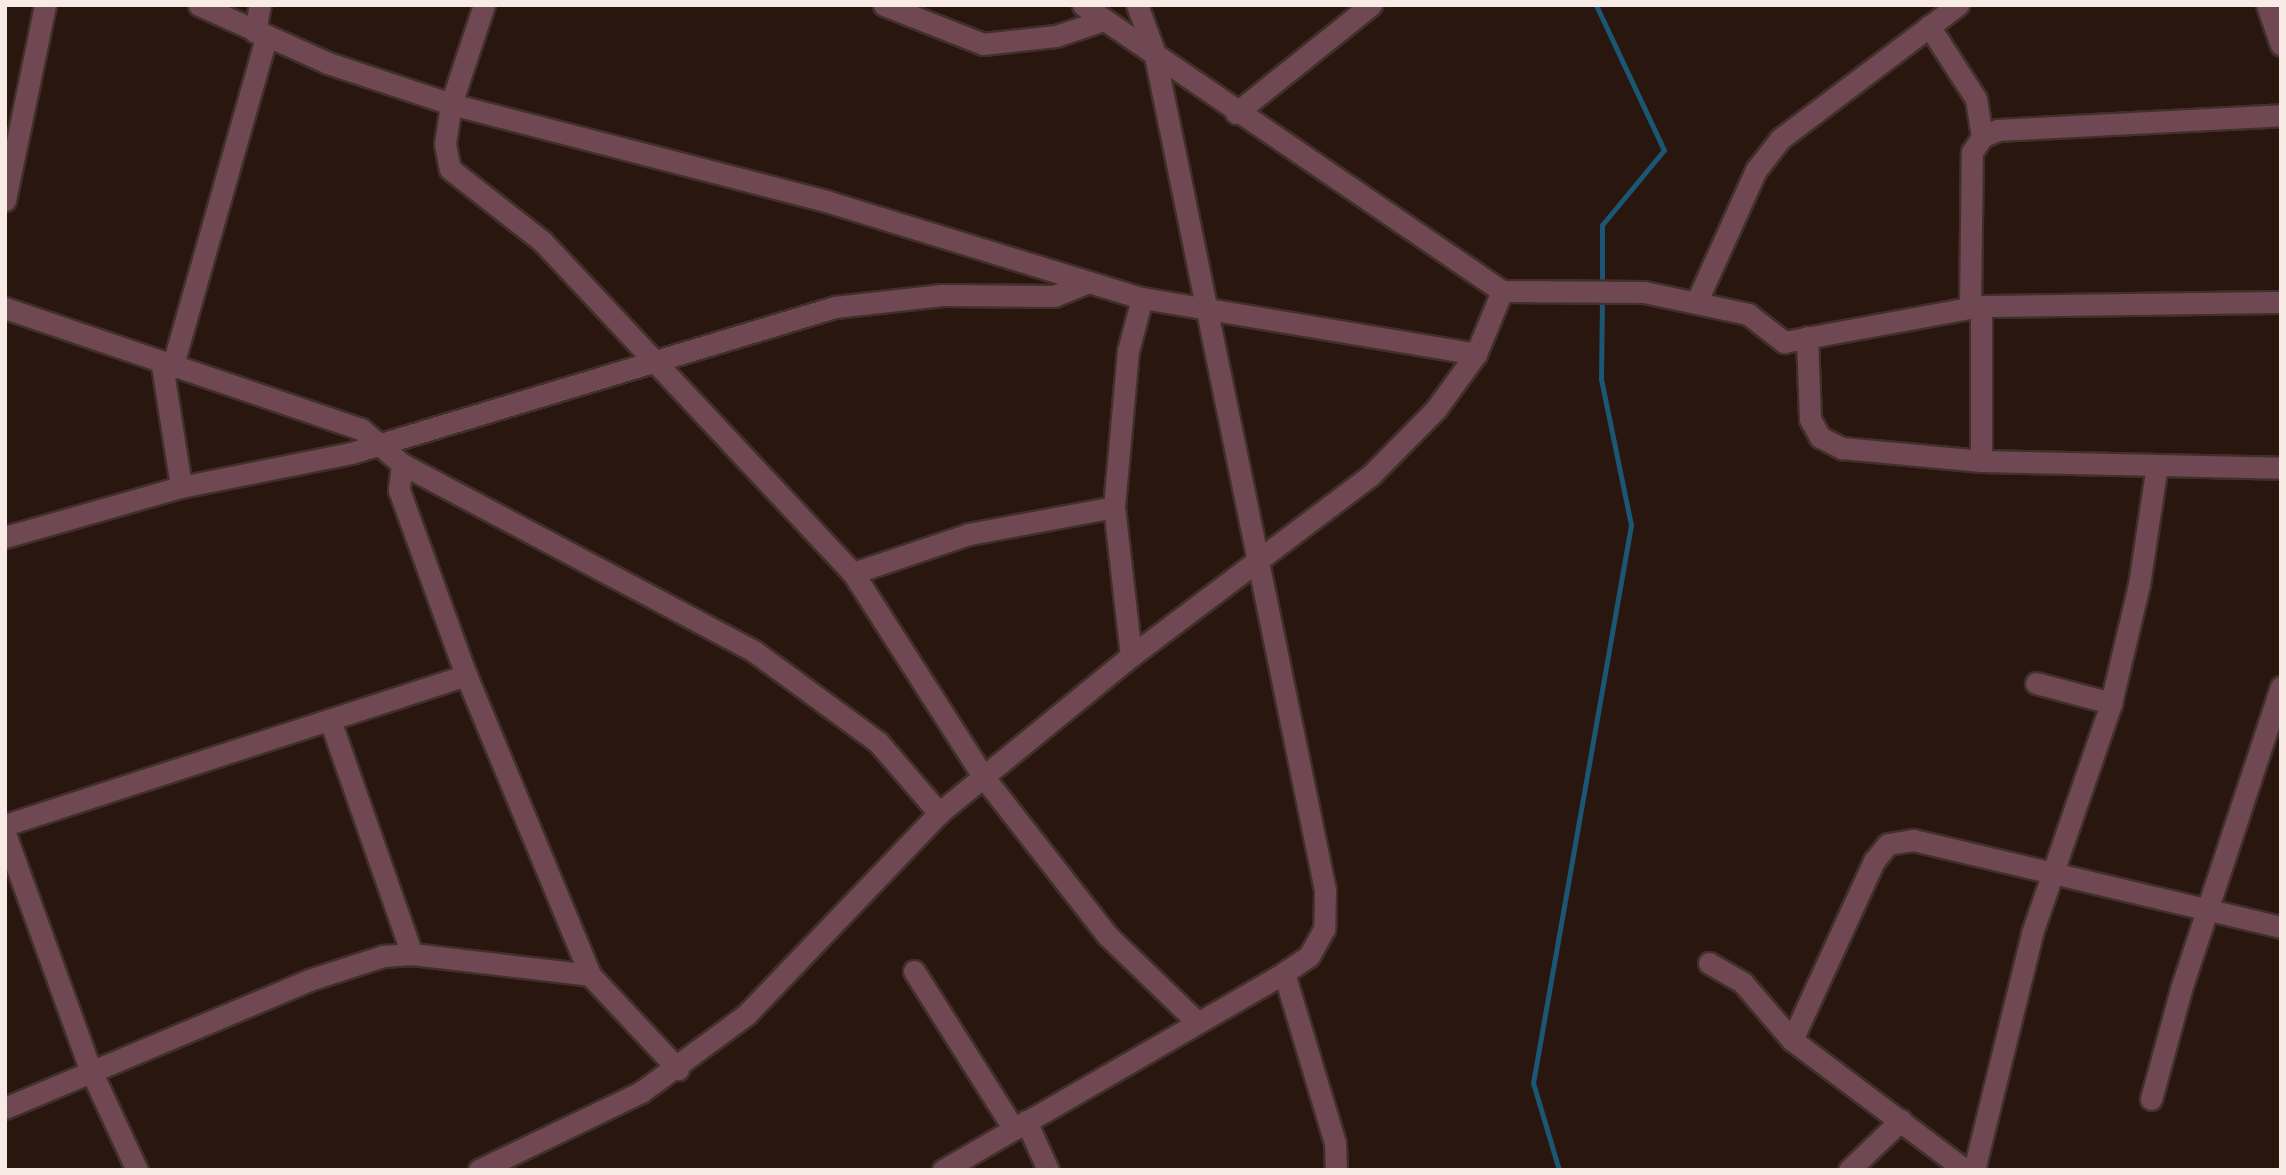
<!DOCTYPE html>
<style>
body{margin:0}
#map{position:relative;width:2286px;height:1175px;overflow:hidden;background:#28160f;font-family:Montserrat,sans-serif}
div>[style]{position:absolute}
.stream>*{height:5px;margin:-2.5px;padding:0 2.5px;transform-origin:2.5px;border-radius:2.5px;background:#1b5673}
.roads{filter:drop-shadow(2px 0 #413029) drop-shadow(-2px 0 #413029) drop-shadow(0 2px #413029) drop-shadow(0 -2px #413029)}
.minor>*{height:21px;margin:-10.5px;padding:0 10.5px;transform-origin:10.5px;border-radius:10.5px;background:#6f4854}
span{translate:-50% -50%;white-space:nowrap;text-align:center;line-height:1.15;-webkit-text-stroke:5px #0b0503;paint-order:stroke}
.frame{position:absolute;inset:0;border:7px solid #f8ebe6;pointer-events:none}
</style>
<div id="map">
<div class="stream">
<div style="left:1596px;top:5px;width:160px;rotate:64.9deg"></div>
<div style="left:1664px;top:150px;width:97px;rotate:129.6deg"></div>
<div style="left:1602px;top:225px;width:61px;rotate:90deg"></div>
<div style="left:1559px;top:1170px;width:91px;rotate:-106.6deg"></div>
<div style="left:1533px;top:1083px;width:567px;rotate:-80.04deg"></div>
<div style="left:1631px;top:525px;width:149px;rotate:-101.6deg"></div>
<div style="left:1601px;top:379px;width:83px;rotate:-89.3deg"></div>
</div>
<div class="roads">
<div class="minor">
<div style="left:199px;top:5px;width:141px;rotate:24.2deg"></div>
<div style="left:328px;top:63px;width:130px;rotate:18.4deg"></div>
<div style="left:451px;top:104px;width:387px;rotate:14.5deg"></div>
<div style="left:826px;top:201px;width:331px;rotate:17.1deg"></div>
<div style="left:1142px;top:298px;width:339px;rotate:9.5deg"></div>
<div style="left:1476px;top:354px;width:68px;rotate:-67.6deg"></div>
<div style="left:484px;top:5px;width:104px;rotate:108.4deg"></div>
<div style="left:451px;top:104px;width:40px;rotate:98.5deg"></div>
<div style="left:445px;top:144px;width:25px;rotate:79deg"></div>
<div style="left:450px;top:169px;width:118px;rotate:38.1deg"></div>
<div style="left:543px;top:242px;width:453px;rotate:46.9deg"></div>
<div style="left:853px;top:573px;width:240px;rotate:57.4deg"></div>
<div style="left:982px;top:775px;width:204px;rotate:52deg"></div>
<div style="left:1108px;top:936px;width:122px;rotate:44deg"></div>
<div style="left:884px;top:5px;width:106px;rotate:21.5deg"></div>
<div style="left:983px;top:44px;width:73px;rotate:-6.3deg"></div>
<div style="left:1056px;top:36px;width:51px;rotate:-18.4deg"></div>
<div style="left:1083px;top:5px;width:507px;rotate:34.32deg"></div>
<div style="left:1502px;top:291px;width:142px;rotate:0.4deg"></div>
<div style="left:1644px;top:292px;width:106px;rotate:11.9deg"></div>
<div style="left:1748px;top:314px;width:46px;rotate:37.9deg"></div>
<div style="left:1784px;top:342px;width:200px;rotate:-10.4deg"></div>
<div style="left:1981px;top:306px;width:300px;rotate:-0.8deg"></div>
<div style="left:1137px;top:5px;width:49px;rotate:69.7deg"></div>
<div style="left:1154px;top:51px;width:856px;rotate:78.48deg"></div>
<div style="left:1325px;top:890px;width:39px;rotate:91deg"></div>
<div style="left:1324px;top:929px;width:31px;rotate:119deg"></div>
<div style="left:1309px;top:956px;width:30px;rotate:146deg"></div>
<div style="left:1284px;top:973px;width:177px;rotate:73.3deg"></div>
<div style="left:1335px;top:1143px;width:27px;rotate:88deg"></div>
<div style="left:2267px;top:5px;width:42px;rotate:70.7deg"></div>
<div style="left:1929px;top:26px;width:87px;rotate:57.2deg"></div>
<div style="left:1976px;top:99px;width:38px;rotate:81deg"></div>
<div style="left:255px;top:32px;width:27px;rotate:-80deg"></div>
<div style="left:1236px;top:113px;width:173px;rotate:-38.7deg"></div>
<div style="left:5px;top:200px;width:199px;rotate:-78.4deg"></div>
<div style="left:1696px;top:303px;width:146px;rotate:-65.7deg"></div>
<div style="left:1756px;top:170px;width:39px;rotate:-52deg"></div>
<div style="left:1780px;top:139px;width:223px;rotate:-37deg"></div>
<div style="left:1970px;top:307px;width:155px;rotate:-89.3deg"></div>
<div style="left:1972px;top:152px;width:18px;rotate:-56deg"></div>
<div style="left:1982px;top:137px;width:17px;rotate:-24deg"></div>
<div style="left:1998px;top:130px;width:283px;rotate:-3deg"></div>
<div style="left:5px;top:308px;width:376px;rotate:18.8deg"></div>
<div style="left:361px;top:429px;width:54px;rotate:40.5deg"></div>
<div style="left:402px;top:464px;width:400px;rotate:28deg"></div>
<div style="left:755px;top:652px;width:152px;rotate:36.2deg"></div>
<div style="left:878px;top:742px;width:94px;rotate:49.3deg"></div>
<div style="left:1807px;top:337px;width:82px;rotate:87.9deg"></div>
<div style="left:1810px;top:419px;width:21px;rotate:61deg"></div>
<div style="left:1820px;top:437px;width:25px;rotate:27deg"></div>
<div style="left:1842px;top:448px;width:140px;rotate:5.3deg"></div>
<div style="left:1981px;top:461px;width:300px;rotate:1.3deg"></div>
<div style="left:162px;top:365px;width:123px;rotate:81.1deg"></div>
<div style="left:172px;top:368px;width:343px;rotate:-74.1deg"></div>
<div style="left:1981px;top:461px;width:155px;rotate:-90deg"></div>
<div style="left:402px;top:464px;width:26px;rotate:97deg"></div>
<div style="left:399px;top:490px;width:197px;rotate:70.1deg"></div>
<div style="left:466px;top:675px;width:325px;rotate:67.5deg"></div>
<div style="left:590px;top:975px;width:129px;rotate:46.9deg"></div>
<div style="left:5px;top:537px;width:183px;rotate:-15.9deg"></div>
<div style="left:181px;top:487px;width:173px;rotate:-11.3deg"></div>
<div style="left:351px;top:453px;width:506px;rotate:-16.79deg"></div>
<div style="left:835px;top:307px;width:108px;rotate:-6.4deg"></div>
<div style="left:942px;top:295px;width:112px;rotate:0.5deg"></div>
<div style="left:1054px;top:296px;width:32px;rotate:-22deg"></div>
<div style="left:853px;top:573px;width:122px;rotate:-18.6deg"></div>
<div style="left:969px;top:534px;width:147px;rotate:-10.5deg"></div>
<div style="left:1131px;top:656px;width:150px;rotate:-96.5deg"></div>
<div style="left:1114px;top:507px;width:157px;rotate:-84.9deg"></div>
<div style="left:1128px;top:351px;width:55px;rotate:-75.2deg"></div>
<div style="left:2036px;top:683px;width:78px;rotate:14.9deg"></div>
<div style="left:331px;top:723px;width:245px;rotate:70.7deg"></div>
<div style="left:5px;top:825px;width:485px;rotate:-18deg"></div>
<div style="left:5px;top:834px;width:252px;rotate:70.1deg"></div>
<div style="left:91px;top:1071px;width:109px;rotate:65.1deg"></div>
<div style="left:1709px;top:963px;width:39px;rotate:30deg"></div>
<div style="left:1743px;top:983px;width:75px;rotate:49.3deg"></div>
<div style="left:1792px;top:1040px;width:216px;rotate:36.9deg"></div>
<div style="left:914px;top:971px;width:187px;rotate:57.7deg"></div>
<div style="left:1792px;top:1040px;width:197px;rotate:-65.4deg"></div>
<div style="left:1874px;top:861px;width:22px;rotate:-51deg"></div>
<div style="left:1888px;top:844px;width:25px;rotate:-9deg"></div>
<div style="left:1913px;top:840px;width:378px;rotate:13.3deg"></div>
<div style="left:2151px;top:1099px;width:114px;rotate:-74.7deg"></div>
<div style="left:2181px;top:989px;width:318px;rotate:-71.7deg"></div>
<div style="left:5px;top:1108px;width:330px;rotate:-22.8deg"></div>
<div style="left:309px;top:980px;width:78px;rotate:-18deg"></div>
<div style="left:383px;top:956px;width:29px;rotate:-4deg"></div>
<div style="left:412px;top:954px;width:179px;rotate:6.7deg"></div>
<div style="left:1026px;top:1121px;width:54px;rotate:65.8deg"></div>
<div style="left:479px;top:1170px;width:180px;rotate:-25.7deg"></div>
<div style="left:641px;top:1092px;width:132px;rotate:-36.3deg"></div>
<div style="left:747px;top:1014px;width:278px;rotate:-46.3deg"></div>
<div style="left:939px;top:813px;width:248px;rotate:-39.3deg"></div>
<div style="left:1131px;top:656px;width:299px;rotate:-37deg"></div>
<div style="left:1370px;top:476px;width:94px;rotate:-45.4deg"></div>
<div style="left:1436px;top:409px;width:68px;rotate:-54deg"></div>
<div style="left:943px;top:1170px;width:394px;rotate:-30deg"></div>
<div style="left:1849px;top:1170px;width:72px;rotate:-43.9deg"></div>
<div style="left:1974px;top:1170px;width:244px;rotate:-76.2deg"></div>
<div style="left:2032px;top:933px;width:243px;rotate:-71deg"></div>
<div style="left:2111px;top:703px;width:121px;rotate:-76.7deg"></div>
<div style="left:2139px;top:585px;width:121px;rotate:-81.5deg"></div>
</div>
</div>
<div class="frame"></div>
</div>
